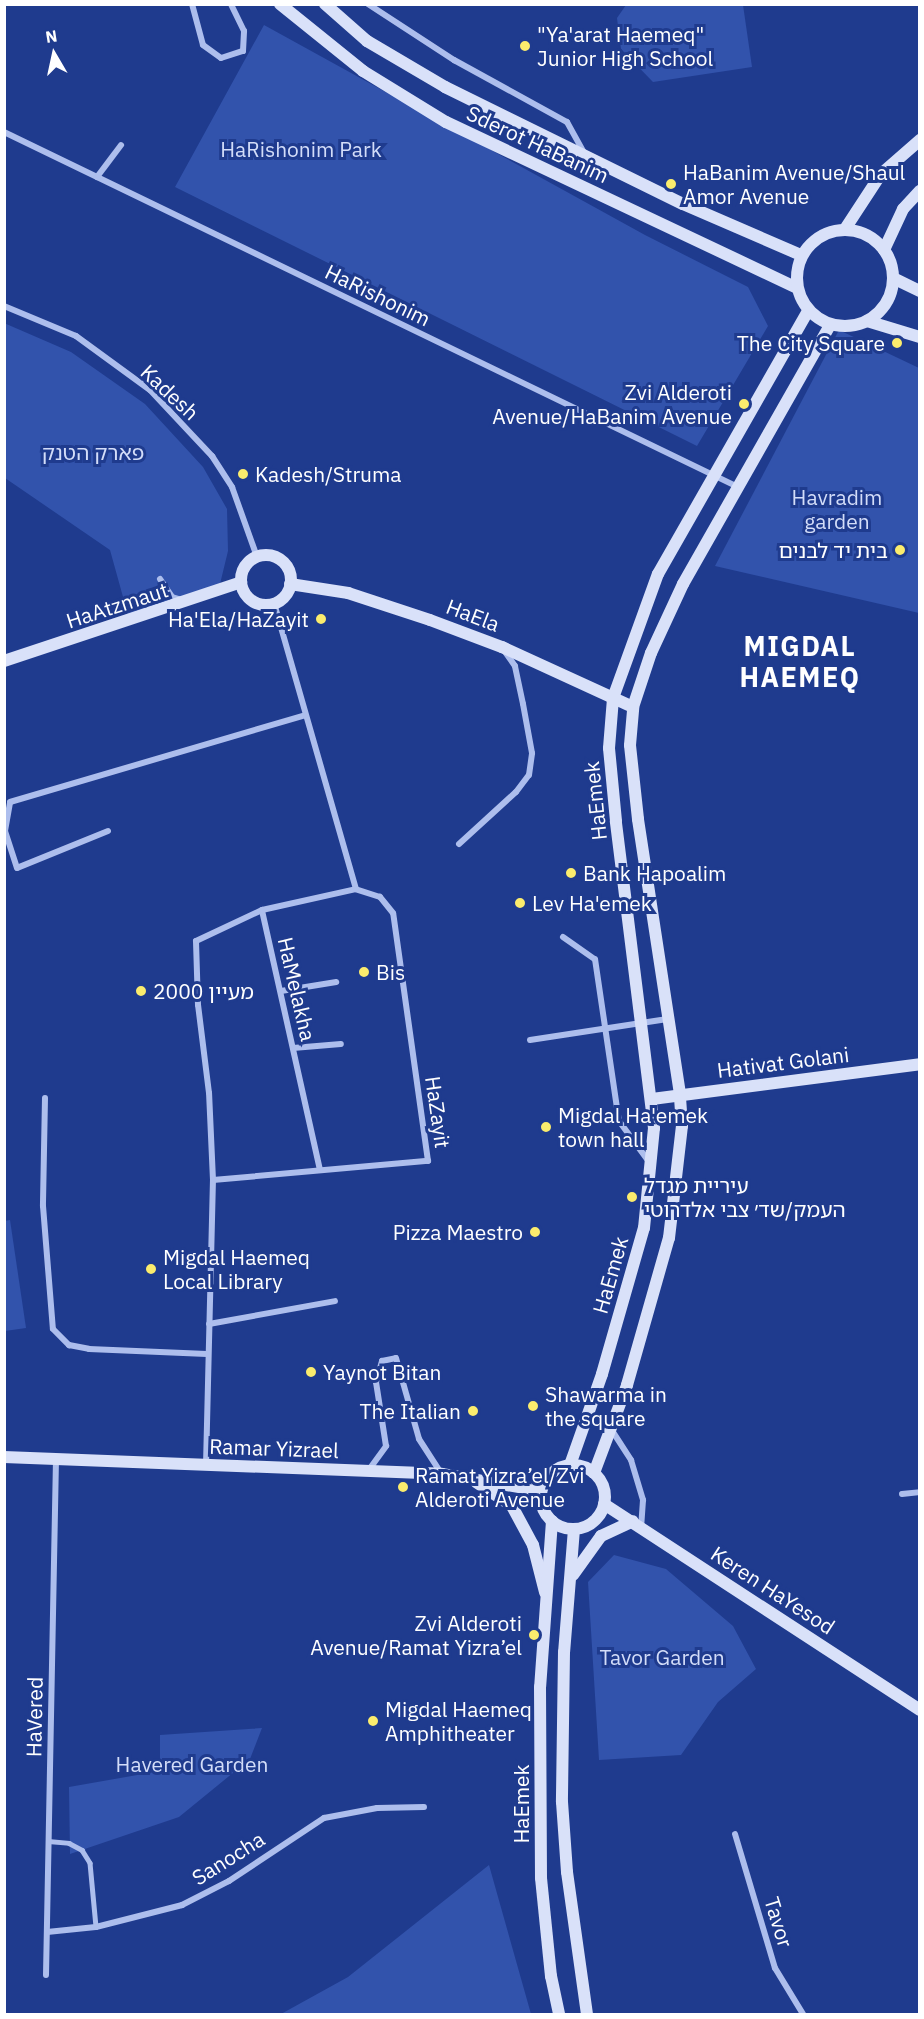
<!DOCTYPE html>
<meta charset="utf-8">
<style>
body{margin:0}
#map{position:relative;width:924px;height:2019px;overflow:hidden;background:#1f3b8e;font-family:"IBM Plex Sans","Noto Sans Hebrew",sans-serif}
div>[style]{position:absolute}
.green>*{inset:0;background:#3253ac}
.lane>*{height:4.5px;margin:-2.25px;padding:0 2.25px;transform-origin:2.25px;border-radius:2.25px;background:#adbeed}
.street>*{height:6px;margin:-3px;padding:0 3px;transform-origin:3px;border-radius:3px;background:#adbeed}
.secondary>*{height:12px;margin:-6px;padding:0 6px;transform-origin:6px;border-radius:6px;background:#d9e1f9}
.secondary>.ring{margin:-6px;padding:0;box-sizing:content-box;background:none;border:12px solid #d9e1f9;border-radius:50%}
.dots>*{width:16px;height:16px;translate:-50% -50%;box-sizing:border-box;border:3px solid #1f3b8e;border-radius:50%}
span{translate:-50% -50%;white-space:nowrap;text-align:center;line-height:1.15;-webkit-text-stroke:6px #1f3b8e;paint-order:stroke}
.poi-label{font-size:21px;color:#fff}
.left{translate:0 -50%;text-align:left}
.right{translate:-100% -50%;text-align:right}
.street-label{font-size:21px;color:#fff}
.park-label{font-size:21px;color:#d3ddf9}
.district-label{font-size:27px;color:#fff;font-weight:700;letter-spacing:1.5px}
.frame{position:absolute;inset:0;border:6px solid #fff;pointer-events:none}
.north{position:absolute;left:24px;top:24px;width:60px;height:60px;-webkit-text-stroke:4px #1f3b8e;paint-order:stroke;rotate:351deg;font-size:16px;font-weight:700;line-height:24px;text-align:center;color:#fff}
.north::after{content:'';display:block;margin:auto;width:21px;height:27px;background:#fff;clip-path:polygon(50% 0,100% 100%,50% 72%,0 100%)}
</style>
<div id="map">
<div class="green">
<div style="clip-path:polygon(626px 5px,743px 5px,752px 67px,653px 82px,621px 49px,617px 18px)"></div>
<div style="clip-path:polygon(264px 25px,645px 235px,748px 287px,768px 326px,697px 446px,175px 187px)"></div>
<div style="clip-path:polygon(4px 323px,71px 352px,145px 404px,203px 467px,227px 509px,228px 551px,220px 584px,128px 615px,110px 550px,5px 478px)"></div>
<div style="clip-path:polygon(839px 330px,919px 368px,919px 613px,715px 566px)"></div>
<div style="clip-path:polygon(10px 1220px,26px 1328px,5px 1331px,4px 1221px)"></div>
<div style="clip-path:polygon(614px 1555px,666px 1569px,733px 1626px,756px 1669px,718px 1702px,681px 1755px,599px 1760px,588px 1582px)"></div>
<div style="clip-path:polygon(262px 1728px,250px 1759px,179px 1817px,70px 1854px,69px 1787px,160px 1771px,160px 1735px)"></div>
<div style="clip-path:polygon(489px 1865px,531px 2014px,281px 2014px,348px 1977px)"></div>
</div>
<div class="lane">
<div style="left:48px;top:1841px;width:21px;rotate:5deg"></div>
<div style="left:69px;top:1843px;width:15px;rotate:28deg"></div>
<div style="left:82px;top:1850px;width:15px;rotate:58deg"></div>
<div style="left:90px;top:1863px;width:64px;rotate:84.6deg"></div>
</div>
<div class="street">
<div style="left:192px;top:4px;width:42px;rotate:75deg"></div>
<div style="left:203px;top:45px;width:22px;rotate:36deg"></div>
<div style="left:221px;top:58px;width:23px;rotate:-18deg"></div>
<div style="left:243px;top:51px;width:20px;rotate:-87deg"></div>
<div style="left:244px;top:31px;width:30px;rotate:-116deg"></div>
<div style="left:368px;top:4px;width:103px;rotate:33.1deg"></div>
<div style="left:454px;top:60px;width:129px;rotate:28.8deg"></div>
<div style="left:567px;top:122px;width:35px;rotate:61deg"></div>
<div style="left:4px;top:132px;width:815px;rotate:25.81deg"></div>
<div style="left:97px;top:177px;width:40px;rotate:-53deg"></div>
<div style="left:4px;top:306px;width:78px;rotate:22.6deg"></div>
<div style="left:76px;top:336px;width:92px;rotate:36.1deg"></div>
<div style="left:150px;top:390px;width:91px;rotate:46.8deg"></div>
<div style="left:212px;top:456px;width:37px;rotate:57deg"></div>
<div style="left:232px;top:487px;width:74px;rotate:70.3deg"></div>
<div style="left:160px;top:579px;width:22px;rotate:56deg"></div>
<div style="left:172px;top:597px;width:10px;rotate:17deg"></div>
<div style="left:108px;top:831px;width:98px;rotate:157.9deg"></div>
<div style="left:17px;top:868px;width:39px;rotate:-108deg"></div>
<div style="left:5px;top:831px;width:29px;rotate:-80deg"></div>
<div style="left:10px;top:802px;width:308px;rotate:-16.4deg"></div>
<div style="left:459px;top:844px;width:77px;rotate:-42.4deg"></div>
<div style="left:516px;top:792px;width:21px;rotate:-53deg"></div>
<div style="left:529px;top:775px;width:22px;rotate:-82deg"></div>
<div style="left:532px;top:753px;width:50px;rotate:-100.4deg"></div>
<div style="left:523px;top:704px;width:39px;rotate:-102deg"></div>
<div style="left:515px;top:666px;width:19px;rotate:-125deg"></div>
<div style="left:563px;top:937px;width:39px;rotate:35deg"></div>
<div style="left:595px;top:959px;width:164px;rotate:81.6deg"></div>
<div style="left:619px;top:1121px;width:52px;rotate:53.6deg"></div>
<div style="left:281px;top:991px;width:56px;rotate:-9.3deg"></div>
<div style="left:530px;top:1040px;width:139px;rotate:-8.7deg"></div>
<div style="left:293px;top:1048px;width:48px;rotate:-4.8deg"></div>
<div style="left:45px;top:1098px;width:108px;rotate:91.1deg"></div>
<div style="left:43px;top:1206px;width:123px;rotate:85.4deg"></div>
<div style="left:53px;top:1329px;width:23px;rotate:45deg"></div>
<div style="left:69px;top:1345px;width:20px;rotate:11deg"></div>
<div style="left:89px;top:1349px;width:118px;rotate:2.4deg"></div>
<div style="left:320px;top:1170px;width:266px;rotate:-102.6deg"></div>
<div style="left:262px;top:910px;width:96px;rotate:-12.6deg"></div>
<div style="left:213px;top:1180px;width:87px;rotate:-92.6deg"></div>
<div style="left:209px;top:1093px;width:89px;rotate:-97.1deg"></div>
<div style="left:198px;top:1005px;width:64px;rotate:-91.8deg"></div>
<div style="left:196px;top:941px;width:73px;rotate:-25.2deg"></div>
<div style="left:209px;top:1324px;width:128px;rotate:-10.3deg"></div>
<div style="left:611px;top:1429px;width:37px;rotate:57deg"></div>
<div style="left:631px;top:1460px;width:42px;rotate:73.3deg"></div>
<div style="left:643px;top:1500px;width:26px;rotate:94deg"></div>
<div style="left:206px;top:1465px;width:285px;rotate:-88.6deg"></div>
<div style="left:213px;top:1180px;width:216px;rotate:-5.1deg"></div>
<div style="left:428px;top:1161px;width:250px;rotate:-98deg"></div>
<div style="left:393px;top:913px;width:21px;rotate:-129deg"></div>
<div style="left:380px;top:897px;width:25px;rotate:-162deg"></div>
<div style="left:356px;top:889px;width:298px;rotate:-106deg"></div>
<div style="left:368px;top:1471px;width:31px;rotate:-54deg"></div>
<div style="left:386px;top:1446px;width:65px;rotate:-98.9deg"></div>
<div style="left:376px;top:1382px;width:22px;rotate:-74deg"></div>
<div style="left:382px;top:1361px;width:14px;rotate:-12deg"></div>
<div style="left:396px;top:1358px;width:84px;rotate:74.1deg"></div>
<div style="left:419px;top:1439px;width:40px;rotate:57.1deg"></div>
<div style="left:902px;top:1494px;width:18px;rotate:-6deg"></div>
<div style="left:735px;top:1834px;width:140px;rotate:73.4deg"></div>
<div style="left:775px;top:1968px;width:54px;rotate:58.7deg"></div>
<div style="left:47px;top:1932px;width:49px;rotate:-5.8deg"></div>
<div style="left:96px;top:1927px;width:89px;rotate:-14.3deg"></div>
<div style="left:182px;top:1905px;width:53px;rotate:-27.1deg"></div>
<div style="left:229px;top:1881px;width:114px;rotate:-33.6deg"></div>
<div style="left:324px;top:1818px;width:54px;rotate:-10.7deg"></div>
<div style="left:377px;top:1808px;width:47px;rotate:-1.2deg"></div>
<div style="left:46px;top:1975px;width:515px;rotate:-88.89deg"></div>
</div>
<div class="secondary">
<div style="left:280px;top:4px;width:107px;rotate:38.9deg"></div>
<div style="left:363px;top:71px;width:97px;rotate:31.6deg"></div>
<div style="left:446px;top:122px;width:388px;rotate:25.3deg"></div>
<div style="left:325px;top:4px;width:56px;rotate:41.4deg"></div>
<div style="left:367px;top:41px;width:91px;rotate:30.5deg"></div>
<div style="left:445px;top:87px;width:265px;rotate:26.2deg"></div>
<div style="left:683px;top:204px;width:129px;rotate:23.4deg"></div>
<div style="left:845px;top:229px;width:66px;rotate:-56.8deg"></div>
<div style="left:881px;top:174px;width:52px;rotate:-41.1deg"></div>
<div class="ring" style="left:797px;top:230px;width:84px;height:84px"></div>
<div style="left:884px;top:250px;width:45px;rotate:-65.1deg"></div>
<div style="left:903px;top:209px;width:25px;rotate:-47deg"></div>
<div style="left:893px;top:278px;width:30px;rotate:26deg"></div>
<div style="left:867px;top:321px;width:55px;rotate:16.8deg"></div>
<div class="ring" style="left:241px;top:555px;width:38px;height:38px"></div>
<div style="left:290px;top:584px;width:59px;rotate:8.8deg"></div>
<div style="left:348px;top:593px;width:86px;rotate:18.2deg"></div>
<div style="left:430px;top:620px;width:77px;rotate:20.6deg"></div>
<div style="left:502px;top:647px;width:144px;rotate:24.6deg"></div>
<div style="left:4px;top:661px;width:250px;rotate:-18.4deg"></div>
<div style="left:652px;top:1099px;width:270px;rotate:-7.4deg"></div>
<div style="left:4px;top:1457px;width:438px;rotate:2.2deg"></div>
<div style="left:442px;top:1474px;width:100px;rotate:9.7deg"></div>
<div style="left:570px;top:1465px;width:96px;rotate:-70.6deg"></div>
<div style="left:602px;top:1374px;width:152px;rotate:-74deg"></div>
<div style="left:644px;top:1228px;width:100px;rotate:-84.3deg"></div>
<div style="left:654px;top:1128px;width:309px;rotate:-97.1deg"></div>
<div style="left:616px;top:821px;width:73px;rotate:-95.5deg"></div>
<div style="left:609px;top:748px;width:50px;rotate:-85.4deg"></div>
<div style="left:613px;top:698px;width:132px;rotate:-70.1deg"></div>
<div style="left:658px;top:574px;width:303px;rotate:-60.3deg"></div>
<div class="ring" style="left:541px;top:1465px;width:52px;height:52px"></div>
<div style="left:594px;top:1473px;width:94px;rotate:-69.4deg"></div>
<div style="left:627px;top:1385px;width:153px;rotate:-74.1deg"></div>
<div style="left:669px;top:1238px;width:113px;rotate:-83.4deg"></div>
<div style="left:682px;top:1126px;width:32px;rotate:-94deg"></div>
<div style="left:680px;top:1094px;width:278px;rotate:-98.7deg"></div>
<div style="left:638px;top:819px;width:74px;rotate:-96.2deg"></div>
<div style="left:630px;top:745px;width:38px;rotate:-85deg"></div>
<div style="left:633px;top:707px;width:57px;rotate:-71.6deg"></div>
<div style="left:651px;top:653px;width:76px;rotate:-65.1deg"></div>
<div style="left:683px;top:584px;width:298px;rotate:-60.4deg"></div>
<div style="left:476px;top:1482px;width:43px;rotate:33.7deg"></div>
<div style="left:512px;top:1506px;width:44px;rotate:61.7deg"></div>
<div style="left:533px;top:1545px;width:49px;rotate:75.7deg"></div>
<div style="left:604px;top:1504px;width:377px;rotate:33.1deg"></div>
<div style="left:552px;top:1521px;width:166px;rotate:94.1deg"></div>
<div style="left:540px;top:1687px;width:191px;rotate:89.7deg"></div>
<div style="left:541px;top:1878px;width:99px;rotate:84.2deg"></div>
<div style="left:551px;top:1976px;width:39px;rotate:78deg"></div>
<div style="left:574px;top:1529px;width:123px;rotate:94.6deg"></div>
<div style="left:564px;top:1652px;width:150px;rotate:90.8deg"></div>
<div style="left:562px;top:1802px;width:70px;rotate:85.9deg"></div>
<div style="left:567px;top:1872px;width:143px;rotate:82deg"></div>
<div style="left:573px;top:1575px;width:48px;rotate:-54.3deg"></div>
<div style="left:601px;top:1536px;width:35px;rotate:-25deg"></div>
</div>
<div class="dots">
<div style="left:525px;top:46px;background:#fbec6d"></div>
<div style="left:671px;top:184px;background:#fbec6d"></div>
<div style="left:897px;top:343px;background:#fbec6d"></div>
<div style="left:744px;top:404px;background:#fbec6d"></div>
<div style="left:243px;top:474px;background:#fbec6d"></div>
<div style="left:900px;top:550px;background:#fbec6d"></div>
<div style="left:321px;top:619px;background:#fbec6d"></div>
<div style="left:571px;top:873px;background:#fbec6d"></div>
<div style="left:520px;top:903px;background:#fbec6d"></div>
<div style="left:364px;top:972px;background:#fbec6d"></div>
<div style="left:141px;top:991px;background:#fbec6d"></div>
<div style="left:546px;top:1127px;background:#fbec6d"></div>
<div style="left:632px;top:1197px;background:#fbec6d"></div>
<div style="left:535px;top:1232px;background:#fbec6d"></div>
<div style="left:151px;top:1269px;background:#fbec6d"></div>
<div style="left:311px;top:1372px;background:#fbec6d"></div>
<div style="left:533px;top:1406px;background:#fbec6d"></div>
<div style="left:473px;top:1411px;background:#fbec6d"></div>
<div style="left:403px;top:1487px;background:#fbec6d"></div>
<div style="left:534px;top:1635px;background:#fbec6d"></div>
<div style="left:373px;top:1721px;background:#fbec6d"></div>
</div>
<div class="poi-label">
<span class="left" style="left:537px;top:46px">"Ya'arat Haemeq"<br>Junior High School</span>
<span class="left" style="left:683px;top:184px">HaBanim Avenue/Shaul<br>Amor Avenue</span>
<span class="right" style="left:885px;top:343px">The City Square</span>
<span class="right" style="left:732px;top:404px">Zvi Alderoti<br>Avenue/HaBanim Avenue</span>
<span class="left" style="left:255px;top:474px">Kadesh/Struma</span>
<span class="right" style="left:888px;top:550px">בית יד לבנים</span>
<span class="right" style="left:309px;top:619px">Ha'Ela/HaZayit</span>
<span class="left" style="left:583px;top:873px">Bank Hapoalim</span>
<span class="left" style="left:532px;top:903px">Lev Ha'emek</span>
<span class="left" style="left:376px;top:972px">Bis</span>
<span class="left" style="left:153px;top:991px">מעיין 2000</span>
<span class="left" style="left:558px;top:1127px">Migdal Ha'emek<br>town hall</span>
<span class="left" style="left:644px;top:1197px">עיריית מגדל<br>העמק/שד׳ צבי אלדרוטי</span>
<span class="right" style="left:523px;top:1232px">Pizza Maestro</span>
<span class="left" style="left:163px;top:1269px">Migdal Haemeq<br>Local Library</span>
<span class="left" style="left:323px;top:1372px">Yaynot Bitan</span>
<span class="left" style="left:545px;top:1406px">Shawarma in<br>the square</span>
<span class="right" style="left:461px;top:1411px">The Italian</span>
<span class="left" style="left:415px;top:1487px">Ramat Yizra’el/Zvi<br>Alderoti Avenue</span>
<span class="right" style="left:522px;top:1635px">Zvi Alderoti<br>Avenue/Ramat Yizra’el</span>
<span class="left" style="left:385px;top:1721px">Migdal Haemeq<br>Amphitheater</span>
</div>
<div class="street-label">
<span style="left:538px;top:144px;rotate:25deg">Sderot HaBanim</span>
<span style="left:378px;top:295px;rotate:26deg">HaRishonim</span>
<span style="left:170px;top:392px;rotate:43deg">Kadesh</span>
<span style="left:117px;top:605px;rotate:-18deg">HaAtzmaut</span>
<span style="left:473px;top:615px;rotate:21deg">HaEla</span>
<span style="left:595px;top:801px;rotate:-96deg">HaEmek</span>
<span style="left:297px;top:989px;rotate:77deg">HaMelakha</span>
<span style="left:783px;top:1062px;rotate:-7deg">Hativat Golani</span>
<span style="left:438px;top:1112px;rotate:82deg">HaZayit</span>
<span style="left:610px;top:1275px;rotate:-74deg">HaEmek</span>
<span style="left:274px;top:1448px;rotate:2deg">Ramar Yizrael</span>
<span style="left:773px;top:1590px;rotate:33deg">Keren HaYesod</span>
<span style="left:34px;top:1717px;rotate:-89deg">HaVered</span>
<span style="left:521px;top:1804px;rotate:-90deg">HaEmek</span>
<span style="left:228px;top:1858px;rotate:-32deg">Sanocha</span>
<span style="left:779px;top:1922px;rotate:73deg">Tavor</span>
</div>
<div class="park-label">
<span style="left:301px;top:149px">HaRishonim Park</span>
<span style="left:93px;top:452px">פארק הטנק</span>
<span style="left:837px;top:509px">Havradim<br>garden</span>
<span style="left:662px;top:1657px">Tavor Garden</span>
<span style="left:192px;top:1764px">Havered Garden</span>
</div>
<div class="district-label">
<span style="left:800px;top:661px">MIGDAL<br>HAEMEQ</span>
</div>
<div class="frame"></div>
<div class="north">N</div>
</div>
